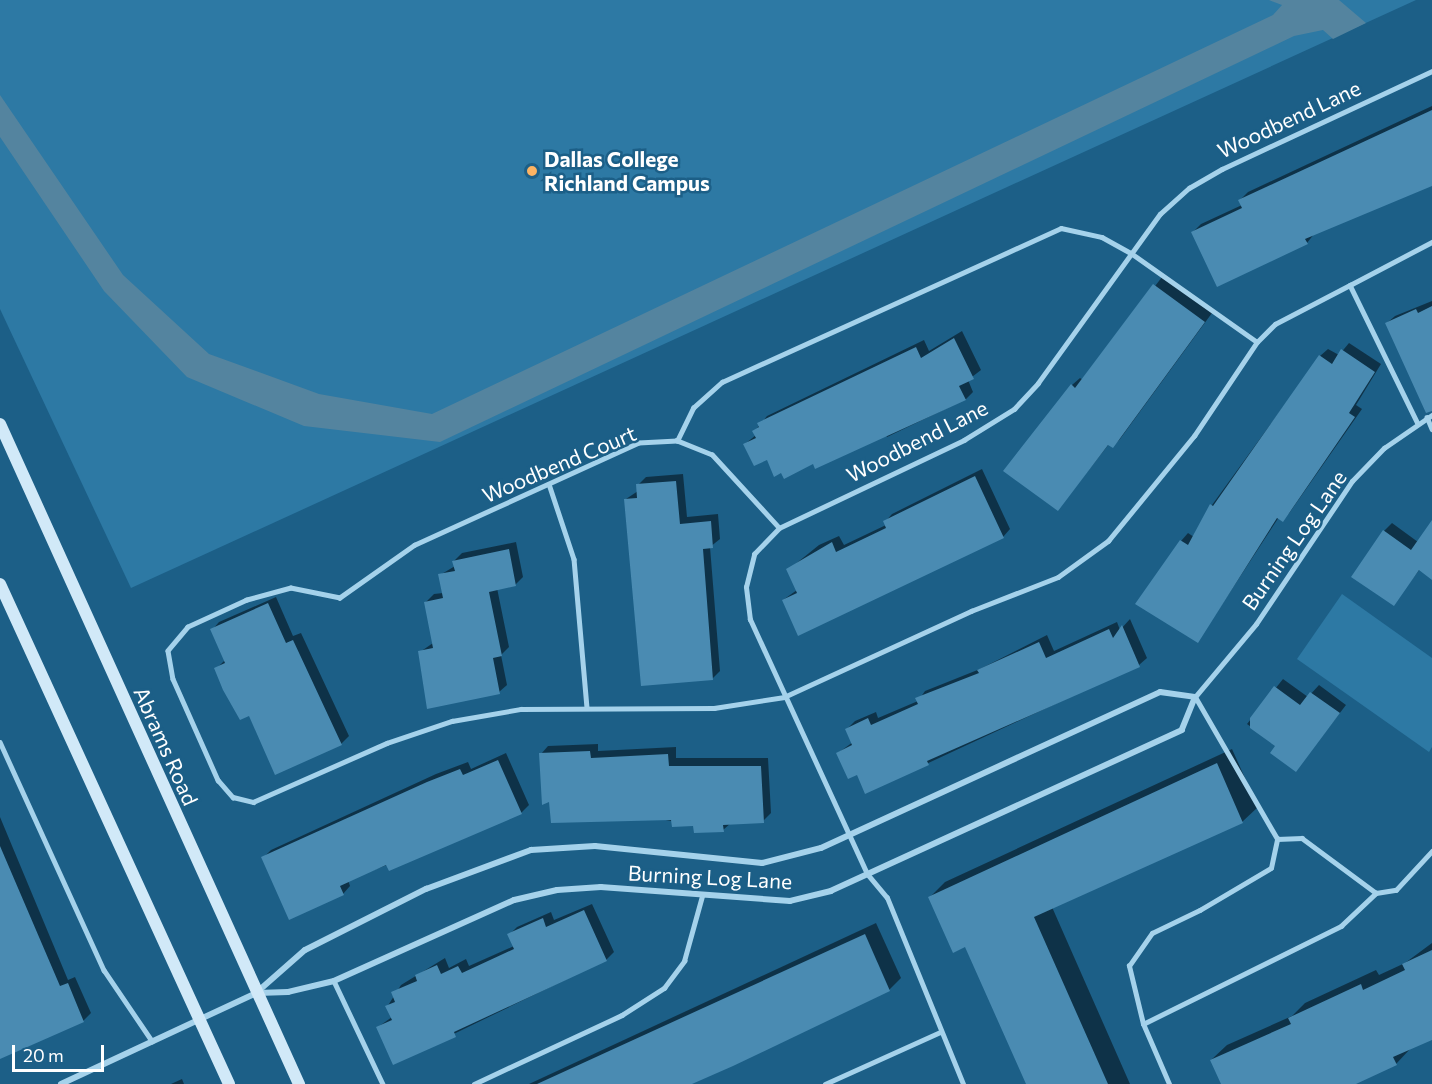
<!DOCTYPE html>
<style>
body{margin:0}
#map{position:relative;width:1432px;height:1084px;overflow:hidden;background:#1c5f87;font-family:Commissioner,sans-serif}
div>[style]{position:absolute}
.green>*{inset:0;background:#2d79a4}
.water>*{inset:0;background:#54849f}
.shadow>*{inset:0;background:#0007}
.building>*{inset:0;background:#4a8bb2}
.lane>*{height:4.5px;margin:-2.25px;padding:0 2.25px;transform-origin:2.25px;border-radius:2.25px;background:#a5d2eb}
.street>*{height:6px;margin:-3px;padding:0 3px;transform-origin:3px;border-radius:3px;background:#a5d2eb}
.secondary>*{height:12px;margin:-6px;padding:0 6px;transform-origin:6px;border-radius:6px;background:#d1e9f8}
.dots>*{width:16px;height:16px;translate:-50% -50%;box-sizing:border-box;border:3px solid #1c5f87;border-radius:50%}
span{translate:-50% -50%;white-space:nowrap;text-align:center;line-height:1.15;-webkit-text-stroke:5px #1c5f87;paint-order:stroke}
.street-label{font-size:21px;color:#fff}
.poi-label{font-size:21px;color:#fff;font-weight:700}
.left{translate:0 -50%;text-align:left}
.scale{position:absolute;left:12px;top:1045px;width:92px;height:27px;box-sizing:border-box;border:3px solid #fff;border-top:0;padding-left:8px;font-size:18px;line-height:21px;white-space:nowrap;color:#fff;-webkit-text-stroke:4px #1c5f87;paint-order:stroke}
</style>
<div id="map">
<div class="green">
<div style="clip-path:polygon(0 0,1416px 0,131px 588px,0 309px)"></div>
<div style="clip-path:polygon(1342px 594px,1432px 658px,1432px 747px,1429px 752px,1297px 659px)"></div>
</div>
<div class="water">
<div style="clip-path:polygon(1269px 0,1339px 0,1366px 23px,1333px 39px,1323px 30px,1294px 36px,440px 442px,304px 426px,187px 377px,104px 291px,0 137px,0 95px,123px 275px,209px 354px,319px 394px,432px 414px,1273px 15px,1282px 5px)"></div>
</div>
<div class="shadow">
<div style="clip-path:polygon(1432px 106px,1432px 184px,1314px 234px,1307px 243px,1193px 232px,1201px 224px,1242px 205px,1240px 200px,1248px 192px)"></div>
<div style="clip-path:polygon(1162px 277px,1212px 313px,1120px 439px,1113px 446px,1109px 444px,1058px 509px,1072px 385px,1080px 378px,1083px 380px)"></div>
<div style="clip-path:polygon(1432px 301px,1432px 382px,1387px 323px,1395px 316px)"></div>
<div style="clip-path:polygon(962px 331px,981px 370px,968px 380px,973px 392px,966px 399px,887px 437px,885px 434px,814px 462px,768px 458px,745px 444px,756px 435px,754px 432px,767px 416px,924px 340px,929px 351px)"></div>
<div style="clip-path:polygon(1349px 343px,1381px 364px,1356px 405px,1362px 409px,1290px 512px,1283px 520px,1279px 517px,1198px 641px,1181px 541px,1188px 533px,1194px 537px,1212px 505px,1320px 356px,1328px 349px,1339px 355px)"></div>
<div style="clip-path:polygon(982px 469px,1010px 529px,1003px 537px,783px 600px,797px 590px,788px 570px,819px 545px,839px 536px,844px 545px,886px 525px,885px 522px,892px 514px)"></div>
<div style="clip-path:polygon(683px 474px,687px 517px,718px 514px,720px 539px,710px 547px,720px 671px,712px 679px,626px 499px,638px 491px,638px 485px,646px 477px)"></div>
<div style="clip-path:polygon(1392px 523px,1418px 542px,1432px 537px,1432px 578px,1420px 569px,1393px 604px,1384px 531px)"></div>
<div style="clip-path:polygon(516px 542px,523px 577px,515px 585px,497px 588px,509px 647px,501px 655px,507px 685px,499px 692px,420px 652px,433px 643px,426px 602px,434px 594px,443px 593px,440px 575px,455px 566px,454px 561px,462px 553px)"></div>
<div style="clip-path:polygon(276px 597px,293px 636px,301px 633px,349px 736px,341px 744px,250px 714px,216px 669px,225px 660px,212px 630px,219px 622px)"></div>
<div style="clip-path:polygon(1130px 619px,1147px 658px,1139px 665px,866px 792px,857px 773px,838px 753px,853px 742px,847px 729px,855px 721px,876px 712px,878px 718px,918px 701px,925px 691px,980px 669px,1047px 635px,1054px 651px,1117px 622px,1120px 630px)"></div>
<div style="clip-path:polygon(1283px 679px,1308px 697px,1319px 685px,1346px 705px,1296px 770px,1277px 746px,1247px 724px)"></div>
<div style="clip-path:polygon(598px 744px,598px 751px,676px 747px,676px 758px,768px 758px,771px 813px,763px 821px,731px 823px,723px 830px,551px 800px,541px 754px,548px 746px)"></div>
<div style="clip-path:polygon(1232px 749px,1258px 807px,1242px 822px,1052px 907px,1130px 1084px,1027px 1084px,965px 945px,930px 897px,945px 882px)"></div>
<div style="clip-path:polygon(506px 753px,529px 805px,521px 813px,348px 880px,350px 886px,343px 894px,263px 858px,271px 850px,436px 774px,468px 762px,471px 769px)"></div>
<div style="clip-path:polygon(0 817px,68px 980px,75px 977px,91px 1013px,83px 1021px,0 1057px)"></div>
<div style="clip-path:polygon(592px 904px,614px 952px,606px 960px,394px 1063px,378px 1027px,392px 1017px,387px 1007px,401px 985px,445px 958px,449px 968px,466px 959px,469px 966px,514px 946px,509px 935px,517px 927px,551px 912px,554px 920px)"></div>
<div style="clip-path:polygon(876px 923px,901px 978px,889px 990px,686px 1084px,529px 1084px)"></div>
<div style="clip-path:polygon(1432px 943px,1432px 1038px,1411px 1048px,1396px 1064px,1352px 1084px,1222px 1084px,1211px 1060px,1227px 1045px,1292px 1016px,1305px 1003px,1376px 970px,1379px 975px,1405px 963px)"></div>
<div style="clip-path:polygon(182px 1079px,184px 1084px,171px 1084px)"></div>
</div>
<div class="building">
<div style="clip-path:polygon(1432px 110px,1432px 186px,1305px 239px,1308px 244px,1217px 287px,1191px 232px,1242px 208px,1238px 200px)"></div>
<div style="clip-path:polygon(1153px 284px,1205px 322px,1113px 448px,1108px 445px,1058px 511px,1003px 471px,1071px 384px,1075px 388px)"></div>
<div style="clip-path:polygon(1432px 306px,1432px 411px,1426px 413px,1385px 323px,1416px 309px,1418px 313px)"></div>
<div style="clip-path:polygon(954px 338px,974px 379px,959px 386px,966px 400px,815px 469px,813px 464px,784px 479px,781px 473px,774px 477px,767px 460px,754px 466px,743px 444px,756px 438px,752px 431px,759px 427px,757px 423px,916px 347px,921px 358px)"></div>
<div style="clip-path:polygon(1341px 349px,1375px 372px,1349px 413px,1355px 417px,1283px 522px,1277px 518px,1198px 643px,1135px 604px,1180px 540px,1188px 545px,1210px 504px,1213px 506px,1319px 355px,1332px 364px)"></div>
<div style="clip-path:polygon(975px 476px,1004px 538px,798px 636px,782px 600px,797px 593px,786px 569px,832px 542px,836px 552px,886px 528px,883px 521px)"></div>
<div style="clip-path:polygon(676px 481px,680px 524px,711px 521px,713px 548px,703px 549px,713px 680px,641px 686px,624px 499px,637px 498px,636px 484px)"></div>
<div style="clip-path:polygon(1432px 520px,1432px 580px,1419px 570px,1394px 606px,1351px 577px,1383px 530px,1411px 550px)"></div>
<div style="clip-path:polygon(509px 549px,516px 586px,489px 592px,502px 656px,493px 658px,500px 694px,427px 709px,418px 651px,433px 648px,424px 602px,443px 598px,438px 574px,455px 571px,452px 561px)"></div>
<div style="clip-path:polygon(268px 603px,286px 643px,293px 640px,342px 745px,275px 775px,249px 716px,240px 720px,223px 690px,214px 668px,225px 663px,210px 629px)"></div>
<div style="clip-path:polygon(1122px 625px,1140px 667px,927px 761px,929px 765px,865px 794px,857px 775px,848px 779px,836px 753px,852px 745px,845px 729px,868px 718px,871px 725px,918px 704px,915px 698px,979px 673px,977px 670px,1039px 642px,1046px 658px,1109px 629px,1113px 638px)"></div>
<div style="clip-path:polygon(1274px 686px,1300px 705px,1310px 692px,1340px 713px,1296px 772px,1270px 753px,1275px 746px,1250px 728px,1250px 718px)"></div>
<div style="clip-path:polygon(590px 751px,591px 758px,668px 754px,669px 766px,761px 766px,764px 823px,723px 825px,724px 832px,694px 833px,693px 826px,672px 827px,671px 820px,551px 823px,549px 802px,542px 805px,539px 753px)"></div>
<div style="clip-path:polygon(498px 760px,522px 814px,389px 871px,386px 865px,340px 886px,344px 895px,289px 920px,261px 857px,427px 782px,460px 769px,463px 775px)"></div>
<div style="clip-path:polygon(1217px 763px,1243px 823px,1034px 917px,1108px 1084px,1026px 1084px,965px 947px,953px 953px,928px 897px)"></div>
<div style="clip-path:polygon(0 846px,60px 986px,68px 983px,84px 1022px,0 1059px)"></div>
<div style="clip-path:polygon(584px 910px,607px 961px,454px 1032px,456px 1037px,393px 1065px,376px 1027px,392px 1020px,385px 1006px,395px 1002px,391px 992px,417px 981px,415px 975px,437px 965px,441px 974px,458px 966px,462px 973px,514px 949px,507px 934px,543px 918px,546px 927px)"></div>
<div style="clip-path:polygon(865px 934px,890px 991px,733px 1066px,692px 1084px,537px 1084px)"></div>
<div style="clip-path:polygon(1432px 950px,1432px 1040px,1393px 1057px,1397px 1065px,1356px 1084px,1221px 1084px,1210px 1060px,1291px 1024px,1288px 1018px,1361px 984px,1363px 990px,1405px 970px,1402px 964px)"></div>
</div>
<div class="lane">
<div style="left:1350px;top:285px;width:93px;rotate:-27.7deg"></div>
<div style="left:1427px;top:417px;width:13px;rotate:67deg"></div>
<div style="left:677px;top:441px;width:37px;rotate:-64deg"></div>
<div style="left:693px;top:408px;width:39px;rotate:-42deg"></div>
<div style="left:722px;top:382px;width:372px;rotate:-24.4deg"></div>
<div style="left:1061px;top:228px;width:42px;rotate:12.4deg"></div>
<div style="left:1102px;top:237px;width:33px;rotate:29deg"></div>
<div style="left:1131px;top:253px;width:154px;rotate:35.2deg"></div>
<div style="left:1257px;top:342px;width:25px;rotate:-45deg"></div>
<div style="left:1275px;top:324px;width:85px;rotate:-27.5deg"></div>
<div style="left:1350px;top:285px;width:153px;rotate:63.9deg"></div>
<div style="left:549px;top:484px;width:79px;rotate:71.6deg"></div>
<div style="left:574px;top:559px;width:149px;rotate:85deg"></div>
<div style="left:779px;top:528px;width:99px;rotate:-132.5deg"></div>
<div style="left:712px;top:455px;width:38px;rotate:-158deg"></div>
<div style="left:677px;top:441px;width:38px;rotate:177deg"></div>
<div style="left:639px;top:443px;width:246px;rotate:155.5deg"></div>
<div style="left:415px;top:545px;width:92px;rotate:144.8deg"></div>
<div style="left:340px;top:598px;width:50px;rotate:-168.5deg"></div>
<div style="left:291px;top:588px;width:46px;rotate:164.7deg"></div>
<div style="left:247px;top:600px;width:65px;rotate:155.4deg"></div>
<div style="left:188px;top:627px;width:31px;rotate:130deg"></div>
<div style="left:168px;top:651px;width:28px;rotate:80deg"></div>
<div style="left:173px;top:679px;width:111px;rotate:66deg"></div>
<div style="left:218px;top:780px;width:23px;rotate:49deg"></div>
<div style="left:233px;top:797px;width:21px;rotate:14deg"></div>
<div style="left:253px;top:802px;width:146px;rotate:-23.8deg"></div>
<div style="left:387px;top:743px;width:69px;rotate:-18.7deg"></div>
<div style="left:452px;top:721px;width:70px;rotate:-9.9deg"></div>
<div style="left:521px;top:709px;width:193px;rotate:-0.3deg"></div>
<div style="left:714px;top:708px;width:71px;rotate:-8.9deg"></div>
<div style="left:784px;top:697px;width:206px;rotate:-24.7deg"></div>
<div style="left:971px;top:611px;width:93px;rotate:-21.3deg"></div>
<div style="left:1058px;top:577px;width:62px;rotate:-35.8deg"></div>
<div style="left:1108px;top:541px;width:136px;rotate:-50.7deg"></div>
<div style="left:1194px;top:436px;width:113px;rotate:-56.2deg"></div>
<div style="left:0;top:742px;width:251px;rotate:65.5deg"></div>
<div style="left:104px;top:970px;width:86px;rotate:55.9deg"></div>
<div style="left:1277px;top:839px;width:25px;rotate:-2deg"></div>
<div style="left:1302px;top:838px;width:92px;rotate:36.6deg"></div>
<div style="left:1376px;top:893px;width:20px;rotate:-9deg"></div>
<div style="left:1396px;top:890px;width:53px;rotate:-47.3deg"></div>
<div style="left:334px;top:981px;width:114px;rotate:64.6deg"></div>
<div style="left:1143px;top:1024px;width:221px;rotate:-26.3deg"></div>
<div style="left:1341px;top:926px;width:48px;rotate:-43.3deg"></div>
<div style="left:474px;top:1084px;width:163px;rotate:-25deg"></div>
<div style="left:622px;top:1015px;width:50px;rotate:-32.7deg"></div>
<div style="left:664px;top:988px;width:34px;rotate:-53deg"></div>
<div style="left:684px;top:961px;width:67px;rotate:-74.5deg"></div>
<div style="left:825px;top:1084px;width:126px;rotate:-24.3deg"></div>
<div style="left:963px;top:1084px;width:201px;rotate:-112.2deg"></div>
<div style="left:887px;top:898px;width:31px;rotate:-130deg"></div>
<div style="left:867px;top:874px;width:280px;rotate:-114.7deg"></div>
<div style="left:750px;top:620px;width:33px;rotate:-97deg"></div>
<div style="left:746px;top:587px;width:34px;rotate:-76deg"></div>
<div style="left:754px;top:554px;width:36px;rotate:-46deg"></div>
<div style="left:779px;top:528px;width:205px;rotate:-25.4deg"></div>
<div style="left:964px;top:440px;width:59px;rotate:-31.8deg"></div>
<div style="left:1014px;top:409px;width:35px;rotate:-47deg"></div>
<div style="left:1038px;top:383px;width:208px;rotate:-54.2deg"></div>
<div style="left:1160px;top:214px;width:39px;rotate:-42deg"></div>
<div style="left:1189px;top:188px;width:38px;rotate:-30deg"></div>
<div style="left:1222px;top:169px;width:232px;rotate:-25deg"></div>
<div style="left:1169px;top:1084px;width:65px;rotate:-113.4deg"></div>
<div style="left:1143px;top:1024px;width:60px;rotate:-103.6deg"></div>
<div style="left:1129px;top:966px;width:40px;rotate:-55.1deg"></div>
<div style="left:1152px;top:933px;width:53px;rotate:-25.6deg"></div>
<div style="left:1200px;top:910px;width:82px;rotate:-30.6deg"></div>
<div style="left:1271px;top:868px;width:30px;rotate:-78deg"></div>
<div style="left:1277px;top:839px;width:164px;rotate:-120deg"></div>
<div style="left:1195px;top:697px;width:95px;rotate:-50.1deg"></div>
<div style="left:1256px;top:624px;width:172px;rotate:-56.1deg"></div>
<div style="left:1352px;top:481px;width:46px;rotate:-45.9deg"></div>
<div style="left:1384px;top:448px;width:58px;rotate:-34.5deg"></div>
</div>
<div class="street">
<div style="left:61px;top:1084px;width:215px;rotate:-25deg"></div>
<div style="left:256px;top:993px;width:65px;rotate:-41.3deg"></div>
<div style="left:305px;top:950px;width:136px;rotate:-26.8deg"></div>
<div style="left:426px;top:889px;width:112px;rotate:-20.4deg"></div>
<div style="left:531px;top:850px;width:64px;rotate:-3.6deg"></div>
<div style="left:595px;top:846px;width:168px;rotate:5.8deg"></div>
<div style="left:762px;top:863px;width:61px;rotate:-14.3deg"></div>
<div style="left:821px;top:848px;width:373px;rotate:-24.7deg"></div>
<div style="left:1160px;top:692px;width:35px;rotate:8deg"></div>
<div style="left:1195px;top:697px;width:35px;rotate:112deg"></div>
<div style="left:1182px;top:730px;width:386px;rotate:155.4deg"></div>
<div style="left:831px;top:891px;width:42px;rotate:166.3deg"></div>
<div style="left:790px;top:901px;width:190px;rotate:-175.8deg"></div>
<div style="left:601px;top:887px;width:44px;rotate:176.1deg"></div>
<div style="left:557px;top:890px;width:44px;rotate:166.9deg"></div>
<div style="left:514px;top:900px;width:197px;rotate:155.8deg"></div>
<div style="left:334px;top:981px;width:47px;rotate:166.6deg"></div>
<div style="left:288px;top:992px;width:31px;rotate:178deg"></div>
</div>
<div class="secondary">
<div style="left:0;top:424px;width:725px;rotate:65.63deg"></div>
<div style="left:0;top:584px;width:550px;rotate:65.39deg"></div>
</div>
<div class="dots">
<div style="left:532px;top:171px;background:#fbb363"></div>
</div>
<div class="street-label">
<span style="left:1289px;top:119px;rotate:-25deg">Woodbend Lane</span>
<span style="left:917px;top:441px;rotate:-27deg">Woodbend Lane</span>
<span style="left:559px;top:464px;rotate:-23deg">Woodbend Court</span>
<span style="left:1294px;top:540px;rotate:-55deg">Burning Log Lane</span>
<span style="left:166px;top:746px;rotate:66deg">Abrams Road</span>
<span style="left:710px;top:877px;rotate:3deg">Burning Log Lane</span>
</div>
<div class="poi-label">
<span class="left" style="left:544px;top:171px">Dallas College<br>Richland Campus</span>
</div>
<div class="scale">20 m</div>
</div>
